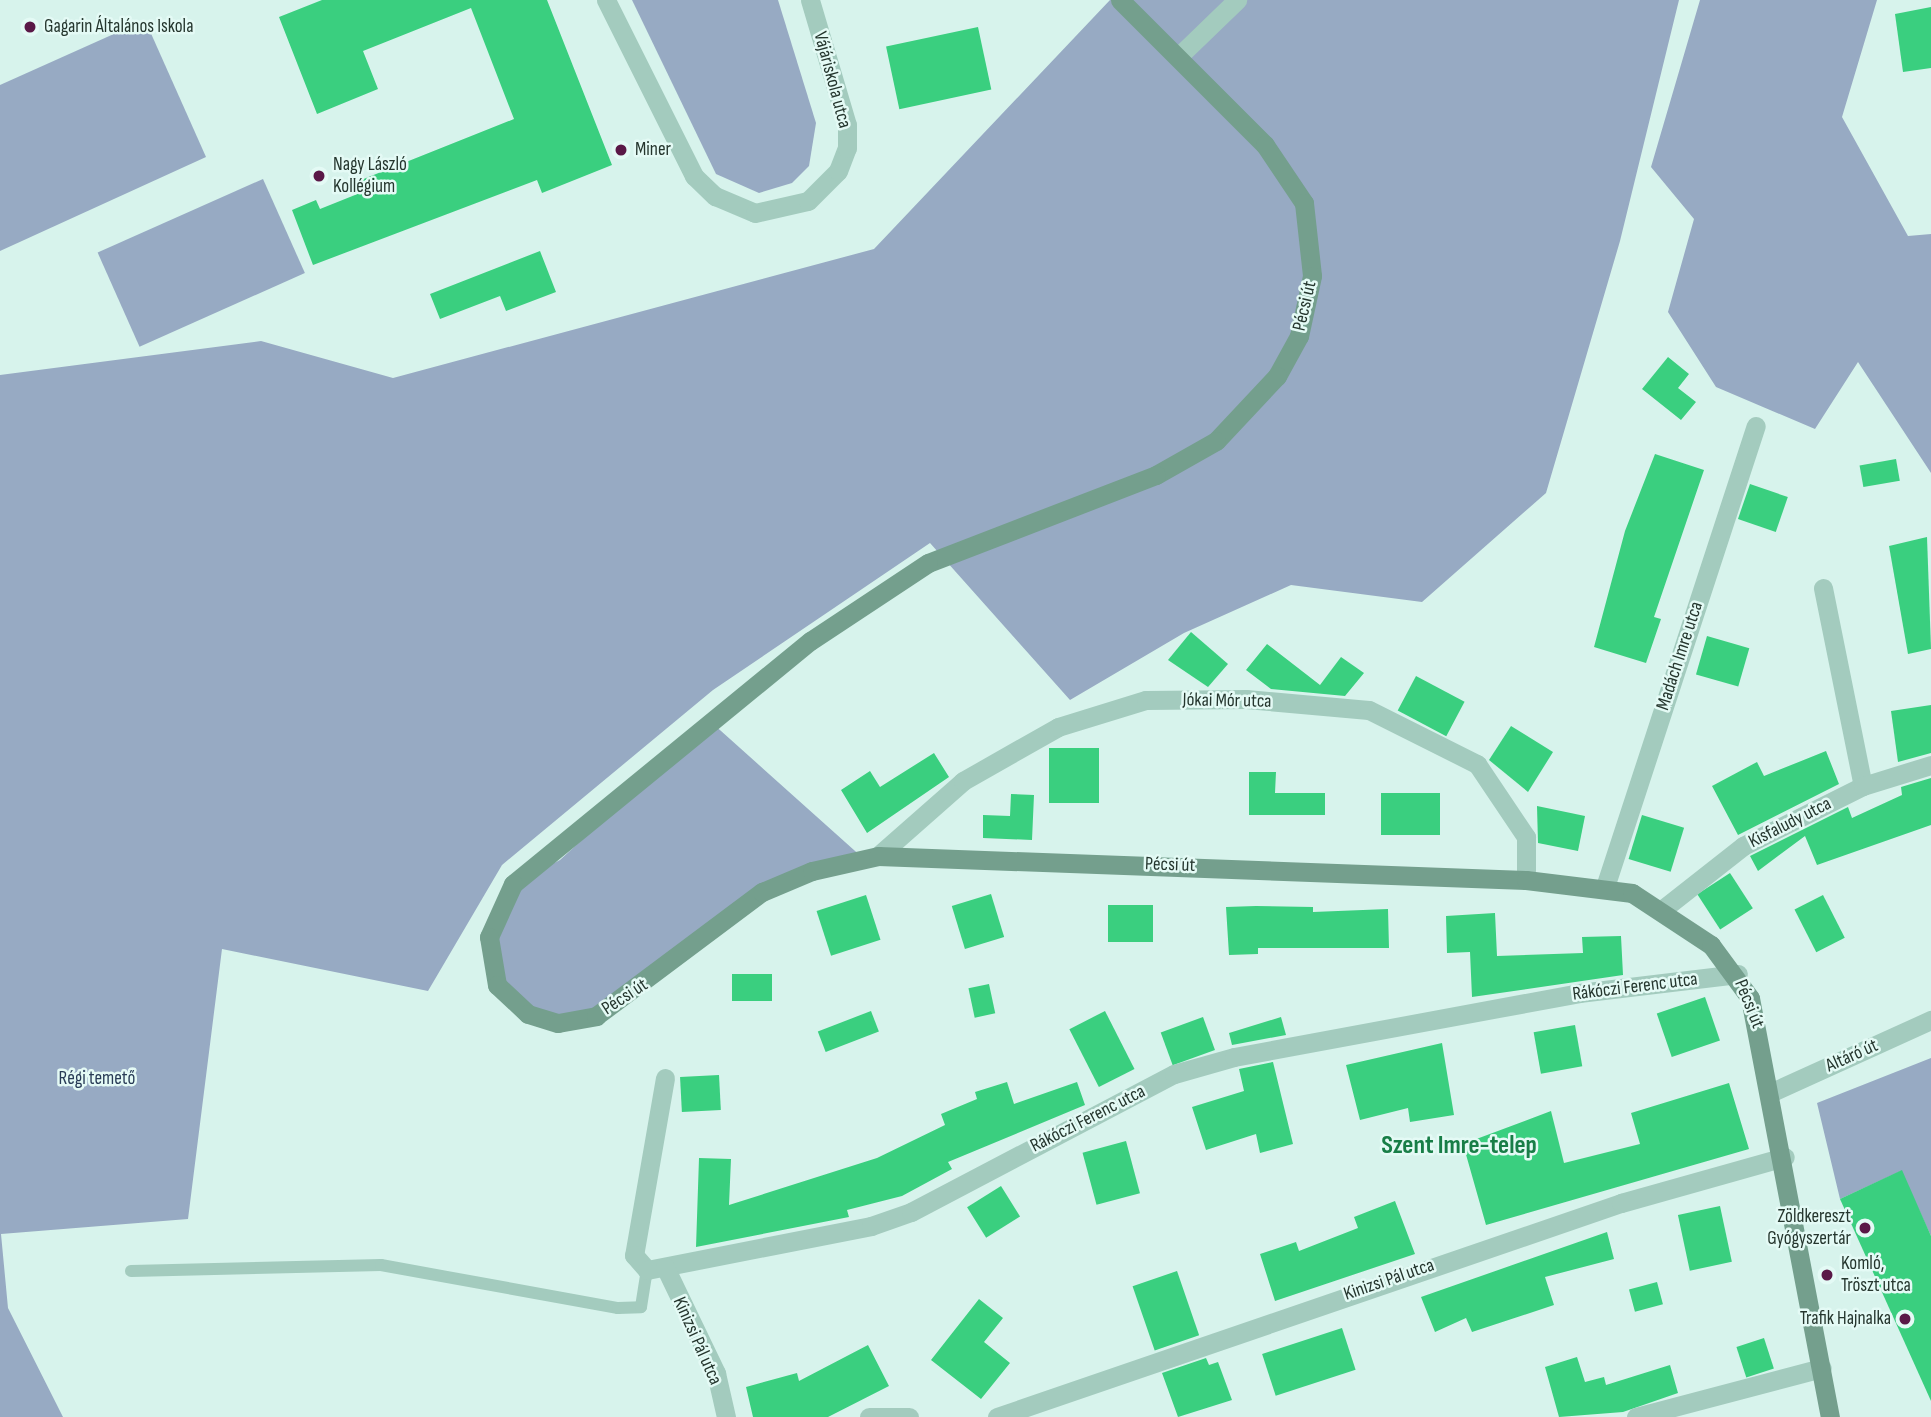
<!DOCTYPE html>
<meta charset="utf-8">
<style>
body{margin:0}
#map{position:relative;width:1931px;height:1417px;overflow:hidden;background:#d7f3ec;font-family:"Sofia Sans Condensed",sans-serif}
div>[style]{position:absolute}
.green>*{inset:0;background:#97aac3;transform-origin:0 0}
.building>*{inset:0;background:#3acf7f;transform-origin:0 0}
.service>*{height:12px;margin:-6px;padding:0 6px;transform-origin:6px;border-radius:6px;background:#a3cbbe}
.minor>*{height:19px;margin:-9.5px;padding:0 9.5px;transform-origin:9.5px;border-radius:9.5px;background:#a3cbbe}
.secondary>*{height:19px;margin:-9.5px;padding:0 9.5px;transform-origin:9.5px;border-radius:9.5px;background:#749f8d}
.dots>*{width:19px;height:19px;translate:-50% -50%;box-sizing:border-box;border:4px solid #e4faf5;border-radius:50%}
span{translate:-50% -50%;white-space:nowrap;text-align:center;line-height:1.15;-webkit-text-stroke:5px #e4faf5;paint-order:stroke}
.poi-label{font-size:19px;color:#25362e}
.left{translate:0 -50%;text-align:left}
.right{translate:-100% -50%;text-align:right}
.street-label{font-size:19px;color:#25362e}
.park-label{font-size:19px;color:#283b56}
.district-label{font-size:26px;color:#187e47;font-weight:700}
</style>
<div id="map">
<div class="green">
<div style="clip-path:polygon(632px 0,778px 0,816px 123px,809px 166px,792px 183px,759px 193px,716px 174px)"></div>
<div style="clip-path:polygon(1110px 0,1679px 0,1620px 241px,1546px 493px,1422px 602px,1291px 585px,1184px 633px,1070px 700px,930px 543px,713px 690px,502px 865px,428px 991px,222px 949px,188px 1219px,1px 1234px,8px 1308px,63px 1417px,0 1417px,0 375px,261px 341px,393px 378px,874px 249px)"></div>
<div style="clip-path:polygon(1700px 0,1877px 0,1842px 117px,1908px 236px,1931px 234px,1931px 473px,1858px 362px,1815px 429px,1716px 387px,1668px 312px,1694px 219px,1651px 167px)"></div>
<div style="clip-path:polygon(145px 20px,206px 157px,0 251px,0 85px)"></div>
<div style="left:263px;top:179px;width:103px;height:181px;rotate:66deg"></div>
<div style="clip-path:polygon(711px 722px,864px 859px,762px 892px,630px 996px,558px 1023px,510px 999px,489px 937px,513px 884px,560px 860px)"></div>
<div style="clip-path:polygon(1931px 1058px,1931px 1236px,1901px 1171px,1840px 1199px,1817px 1103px)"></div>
</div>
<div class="building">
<div style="clip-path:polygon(322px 0,547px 0,612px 165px,542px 193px,537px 180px,313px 265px,292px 210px,316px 200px,320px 209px,365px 191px,361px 180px,514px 119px,471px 8px,363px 51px,378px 89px,317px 114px,279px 17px)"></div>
<div style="clip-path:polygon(1931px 7px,1931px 68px,1903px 72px,1895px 14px)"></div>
<div style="left:978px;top:27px;width:64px;height:94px;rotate:78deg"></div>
<div style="clip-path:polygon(540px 251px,556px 292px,506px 311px,500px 296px,440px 319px,430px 294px)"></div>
<div style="clip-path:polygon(1668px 357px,1689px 374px,1678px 388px,1696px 402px,1681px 420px,1642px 389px)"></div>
<div style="clip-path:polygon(1655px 454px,1704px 470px,1654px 617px,1661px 619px,1646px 663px,1594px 647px,1625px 531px)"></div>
<div style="left:1896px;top:459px;width:22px;height:37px;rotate:80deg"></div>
<div style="left:1750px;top:484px;width:40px;height:37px;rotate:19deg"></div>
<div style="clip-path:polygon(1927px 537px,1931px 649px,1908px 654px,1889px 546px)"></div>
<div style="clip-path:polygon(1191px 632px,1228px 664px,1208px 687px,1168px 660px)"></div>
<div style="left:1707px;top:636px;width:44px;height:40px;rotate:16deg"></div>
<div style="clip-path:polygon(1267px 644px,1320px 685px,1341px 657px,1364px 673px,1345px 696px,1271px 689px,1246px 670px)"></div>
<div style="left:1416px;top:676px;width:55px;height:39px;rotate:28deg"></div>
<div style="clip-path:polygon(1931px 705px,1931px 753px,1898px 762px,1891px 711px)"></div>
<div style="clip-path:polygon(1511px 726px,1553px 752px,1528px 792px,1489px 760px)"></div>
<div style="left:1049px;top:748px;width:50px;height:55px"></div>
<div style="clip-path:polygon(1826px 751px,1839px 784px,1738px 835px,1712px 786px,1757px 762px,1764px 776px)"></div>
<div style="clip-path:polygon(934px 753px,949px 777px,867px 833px,841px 790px,870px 771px,880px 787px)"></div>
<div style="clip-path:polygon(1249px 772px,1276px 772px,1275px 793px,1325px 793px,1325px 815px,1249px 815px)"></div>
<div style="clip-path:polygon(1931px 778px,1931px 825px,1817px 865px,1805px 836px,1758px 871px,1750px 856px,1848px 807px,1852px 818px,1902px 795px,1901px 787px)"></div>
<div style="left:1381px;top:793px;width:59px;height:42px"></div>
<div style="clip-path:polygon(1011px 794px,1034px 795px,1032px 840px,983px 838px,983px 815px,1010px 816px)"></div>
<div style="clip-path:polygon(1537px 806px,1585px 816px,1578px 851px,1538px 843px)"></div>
<div style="left:1642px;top:815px;width:44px;height:46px;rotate:17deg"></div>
<div style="left:1730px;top:873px;width:42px;height:39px;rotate:57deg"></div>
<div style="left:991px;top:894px;width:45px;height:41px;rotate:73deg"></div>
<div style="left:866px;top:895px;width:47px;height:52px;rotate:72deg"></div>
<div style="left:1823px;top:895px;width:48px;height:32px;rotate:63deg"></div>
<div style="left:1108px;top:905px;width:45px;height:37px"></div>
<div style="clip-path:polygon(1256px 906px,1313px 907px,1313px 912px,1388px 909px,1389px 948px,1258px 948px,1258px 954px,1229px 955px,1226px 907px)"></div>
<div style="clip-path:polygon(1495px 913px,1497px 956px,1583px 953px,1582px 937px,1621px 936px,1623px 975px,1472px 997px,1470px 952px,1447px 953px,1446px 916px)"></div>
<div style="left:732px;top:974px;width:40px;height:27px"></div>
<div style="left:989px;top:984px;width:30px;height:21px;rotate:78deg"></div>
<div style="left:1705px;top:997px;width:46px;height:51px;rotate:71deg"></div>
<div style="left:871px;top:1011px;width:22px;height:57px;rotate:69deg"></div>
<div style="left:1105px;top:1011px;width:65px;height:40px;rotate:63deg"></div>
<div style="left:1203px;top:1017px;width:35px;height:45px;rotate:70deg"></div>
<div style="clip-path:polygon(1281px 1017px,1286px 1035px,1232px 1045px,1229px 1033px)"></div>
<div style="left:1575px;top:1025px;width:42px;height:42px;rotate:80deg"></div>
<div style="clip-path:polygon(1442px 1043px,1454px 1115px,1410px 1122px,1408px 1108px,1360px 1120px,1346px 1065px)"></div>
<div style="clip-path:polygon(1273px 1062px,1293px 1144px,1260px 1153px,1256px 1134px,1206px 1150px,1192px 1107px,1244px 1091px,1239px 1069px)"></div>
<div style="left:719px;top:1075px;width:35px;height:39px;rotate:87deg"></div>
<div style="clip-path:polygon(1007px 1082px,1014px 1104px,1077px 1082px,1085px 1105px,948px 1162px,952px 1169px,902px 1196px,847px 1210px,849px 1217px,696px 1247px,699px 1158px,731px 1159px,729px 1205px,877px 1158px,945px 1125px,941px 1114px,977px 1099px,975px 1092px)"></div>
<div style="clip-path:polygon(1729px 1083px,1749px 1149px,1486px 1225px,1463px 1144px,1551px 1111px,1564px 1163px,1640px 1144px,1631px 1113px)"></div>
<div style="left:1126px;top:1141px;width:54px;height:45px;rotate:75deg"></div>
<div style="clip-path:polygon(1902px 1170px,1931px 1236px,1931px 1401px,1840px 1199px)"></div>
<div style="left:1001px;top:1186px;width:36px;height:40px;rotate:58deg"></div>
<div style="clip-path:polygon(1395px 1201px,1415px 1254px,1275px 1301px,1260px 1254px,1296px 1242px,1299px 1251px,1358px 1228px,1354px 1217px)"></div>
<div style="left:1720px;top:1206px;width:57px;height:43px;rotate:78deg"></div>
<div style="clip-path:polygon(1607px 1232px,1614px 1259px,1545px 1277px,1554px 1305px,1472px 1332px,1466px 1318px,1435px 1332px,1421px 1297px)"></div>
<div style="left:1177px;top:1271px;width:68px;height:47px;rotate:71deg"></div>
<div style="left:1657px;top:1282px;width:23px;height:29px;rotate:75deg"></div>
<div style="clip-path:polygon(979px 1299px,1003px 1318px,984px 1342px,1010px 1363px,981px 1399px,931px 1360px)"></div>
<div style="left:1342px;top:1328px;width:44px;height:84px;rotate:72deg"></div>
<div style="left:1764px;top:1338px;width:32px;height:29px;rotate:72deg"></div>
<div style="clip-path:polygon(868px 1345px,889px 1386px,828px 1417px,753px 1417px,746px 1387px,797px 1373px,799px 1381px)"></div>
<div style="clip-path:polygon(1577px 1357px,1585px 1382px,1604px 1377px,1606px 1385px,1670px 1365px,1678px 1393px,1623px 1412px,1559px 1417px,1545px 1367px)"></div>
<div style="clip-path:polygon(1206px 1358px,1209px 1365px,1218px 1362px,1232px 1400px,1178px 1417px,1162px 1373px)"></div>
</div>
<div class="service">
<div style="left:131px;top:1271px;width:250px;rotate:-1.4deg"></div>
<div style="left:381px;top:1265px;width:241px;rotate:10.3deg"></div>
<div style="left:618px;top:1308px;width:23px;rotate:-2deg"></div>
<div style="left:641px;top:1307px;width:37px;rotate:-81deg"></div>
</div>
<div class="minor">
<div style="left:606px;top:0;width:197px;rotate:63.4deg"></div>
<div style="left:694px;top:176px;width:29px;rotate:44deg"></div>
<div style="left:715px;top:196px;width:43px;rotate:23deg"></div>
<div style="left:755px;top:213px;width:54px;rotate:-12.8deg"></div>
<div style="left:808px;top:201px;width:42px;rotate:-45deg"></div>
<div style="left:838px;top:171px;width:25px;rotate:-69deg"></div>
<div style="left:847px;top:148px;width:23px;rotate:-90deg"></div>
<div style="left:847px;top:125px;width:130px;rotate:-106.5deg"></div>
<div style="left:1179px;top:56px;width:81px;rotate:-44deg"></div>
<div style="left:1823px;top:588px;width:202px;rotate:78.6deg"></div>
<div style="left:878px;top:856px;width:113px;rotate:-41.4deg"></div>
<div style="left:963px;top:781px;width:109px;rotate:-29.6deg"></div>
<div style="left:1058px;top:727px;width:92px;rotate:-17.1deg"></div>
<div style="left:1146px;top:700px;width:100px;rotate:-0.6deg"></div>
<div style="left:1246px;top:699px;width:123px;rotate:5.1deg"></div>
<div style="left:1369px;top:710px;width:121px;rotate:26.6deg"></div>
<div style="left:1477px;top:764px;width:88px;rotate:56.1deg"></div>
<div style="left:1526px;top:837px;width:43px;rotate:90deg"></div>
<div style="left:1605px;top:887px;width:485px;rotate:-71.9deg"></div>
<div style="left:1663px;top:909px;width:102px;rotate:-38.2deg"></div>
<div style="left:1743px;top:846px;width:134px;rotate:-26.6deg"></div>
<div style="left:1863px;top:786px;width:71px;rotate:-17.2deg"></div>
<div style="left:665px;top:1078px;width:180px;rotate:99.9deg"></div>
<div style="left:634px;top:1255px;width:20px;rotate:49deg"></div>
<div style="left:647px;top:1270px;width:228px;rotate:-11.1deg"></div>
<div style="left:871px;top:1226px;width:42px;rotate:-19.3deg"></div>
<div style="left:911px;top:1212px;width:297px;rotate:-27.7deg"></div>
<div style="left:1174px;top:1074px;width:62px;rotate:-15.8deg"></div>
<div style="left:1234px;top:1057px;width:351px;rotate:-10.5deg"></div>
<div style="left:1579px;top:993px;width:160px;rotate:-6.8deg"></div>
<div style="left:1772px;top:1092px;width:175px;rotate:-24.4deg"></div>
<div style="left:665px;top:1267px;width:118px;rotate:64.3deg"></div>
<div style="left:716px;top:1373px;width:45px;rotate:77.2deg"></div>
<div style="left:869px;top:1417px;width:40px"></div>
<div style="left:997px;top:1417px;width:660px;rotate:-18.93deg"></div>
<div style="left:1621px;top:1203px;width:170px;rotate:-15.7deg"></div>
<div style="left:1636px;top:1417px;width:192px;rotate:-14.8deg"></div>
</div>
<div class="secondary">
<div style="left:1120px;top:0;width:205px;rotate:45deg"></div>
<div style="left:1265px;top:145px;width:70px;rotate:56.1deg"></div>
<div style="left:1304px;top:203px;width:73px;rotate:83.7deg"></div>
<div style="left:1312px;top:276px;width:61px;rotate:102.2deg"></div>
<div style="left:1299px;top:336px;width:46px;rotate:118.8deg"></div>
<div style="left:1277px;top:376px;width:89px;rotate:133.2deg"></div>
<div style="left:1216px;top:441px;width:69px;rotate:150.5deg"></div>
<div style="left:1156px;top:475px;width:244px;rotate:158.9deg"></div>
<div style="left:928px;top:563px;width:141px;rotate:146.5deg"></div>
<div style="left:810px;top:641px;width:384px;rotate:140.7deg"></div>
<div style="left:513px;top:884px;width:58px;rotate:114.4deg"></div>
<div style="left:489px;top:937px;width:49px;rotate:80.5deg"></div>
<div style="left:497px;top:985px;width:42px;rotate:43.1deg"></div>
<div style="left:528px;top:1014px;width:31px;rotate:17deg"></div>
<div style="left:558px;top:1023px;width:39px;rotate:-10deg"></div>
<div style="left:596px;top:1016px;width:207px;rotate:-36.8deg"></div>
<div style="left:762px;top:892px;width:54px;rotate:-22.8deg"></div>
<div style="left:812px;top:871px;width:68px;rotate:-12.8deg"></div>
<div style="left:878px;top:856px;width:648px;rotate:2.12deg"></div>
<div style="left:1526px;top:880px;width:107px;rotate:7deg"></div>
<div style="left:1632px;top:893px;width:95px;rotate:33.4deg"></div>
<div style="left:1711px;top:945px;width:66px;rotate:53.7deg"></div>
<div style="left:1750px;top:998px;width:427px;rotate:79.2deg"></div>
</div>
<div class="dots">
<div style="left:30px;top:27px;background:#5a1847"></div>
<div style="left:621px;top:150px;background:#5a1847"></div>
<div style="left:319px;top:176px;background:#5a1847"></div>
<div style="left:1865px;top:1228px;background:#5a1847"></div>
<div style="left:1827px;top:1275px;background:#5a1847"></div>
<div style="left:1905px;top:1319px;background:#5a1847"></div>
</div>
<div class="poi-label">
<span class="left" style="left:44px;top:27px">Gagarin Általános Iskola</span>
<span class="left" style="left:635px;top:150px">Miner</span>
<span class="left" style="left:333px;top:176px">Nagy László<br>Kollégium</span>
<span class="right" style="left:1851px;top:1228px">Zöldkereszt<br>Gyógyszertár</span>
<span class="left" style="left:1841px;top:1275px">Komló,<br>Tröszt utca</span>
<span class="right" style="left:1891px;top:1319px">Trafik Hajnalka</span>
</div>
<div class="street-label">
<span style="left:832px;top:80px;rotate:75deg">Vájáriskola utca</span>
<span style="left:1305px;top:306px;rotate:-77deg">Pécsi út</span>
<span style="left:1680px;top:656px;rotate:-72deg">Madách Imre utca</span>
<span style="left:1227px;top:701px;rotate:1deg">Jókai Mór utca</span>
<span style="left:1790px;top:823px;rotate:-27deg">Kisfaludy utca</span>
<span style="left:1170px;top:865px;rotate:2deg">Pécsi út</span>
<span style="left:1635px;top:987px;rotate:-7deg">Rákóczi Ferenc utca</span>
<span style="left:625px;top:997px;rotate:-33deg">Pécsi út</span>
<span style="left:1749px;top:1004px;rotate:68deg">Pécsi út</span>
<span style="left:1852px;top:1056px;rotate:-24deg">Altáró út</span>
<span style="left:1088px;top:1119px;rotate:-27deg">Rákóczi Ferenc utca</span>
<span style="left:1389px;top:1280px;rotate:-19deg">Kinizsi Pál utca</span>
<span style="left:697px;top:1341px;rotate:66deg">Kinizsi Pál utca</span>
</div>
<div class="park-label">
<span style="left:97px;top:1079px">Régi temető</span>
</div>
<div class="district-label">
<span style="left:1459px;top:1146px">Szent Imre-telep</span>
</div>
</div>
